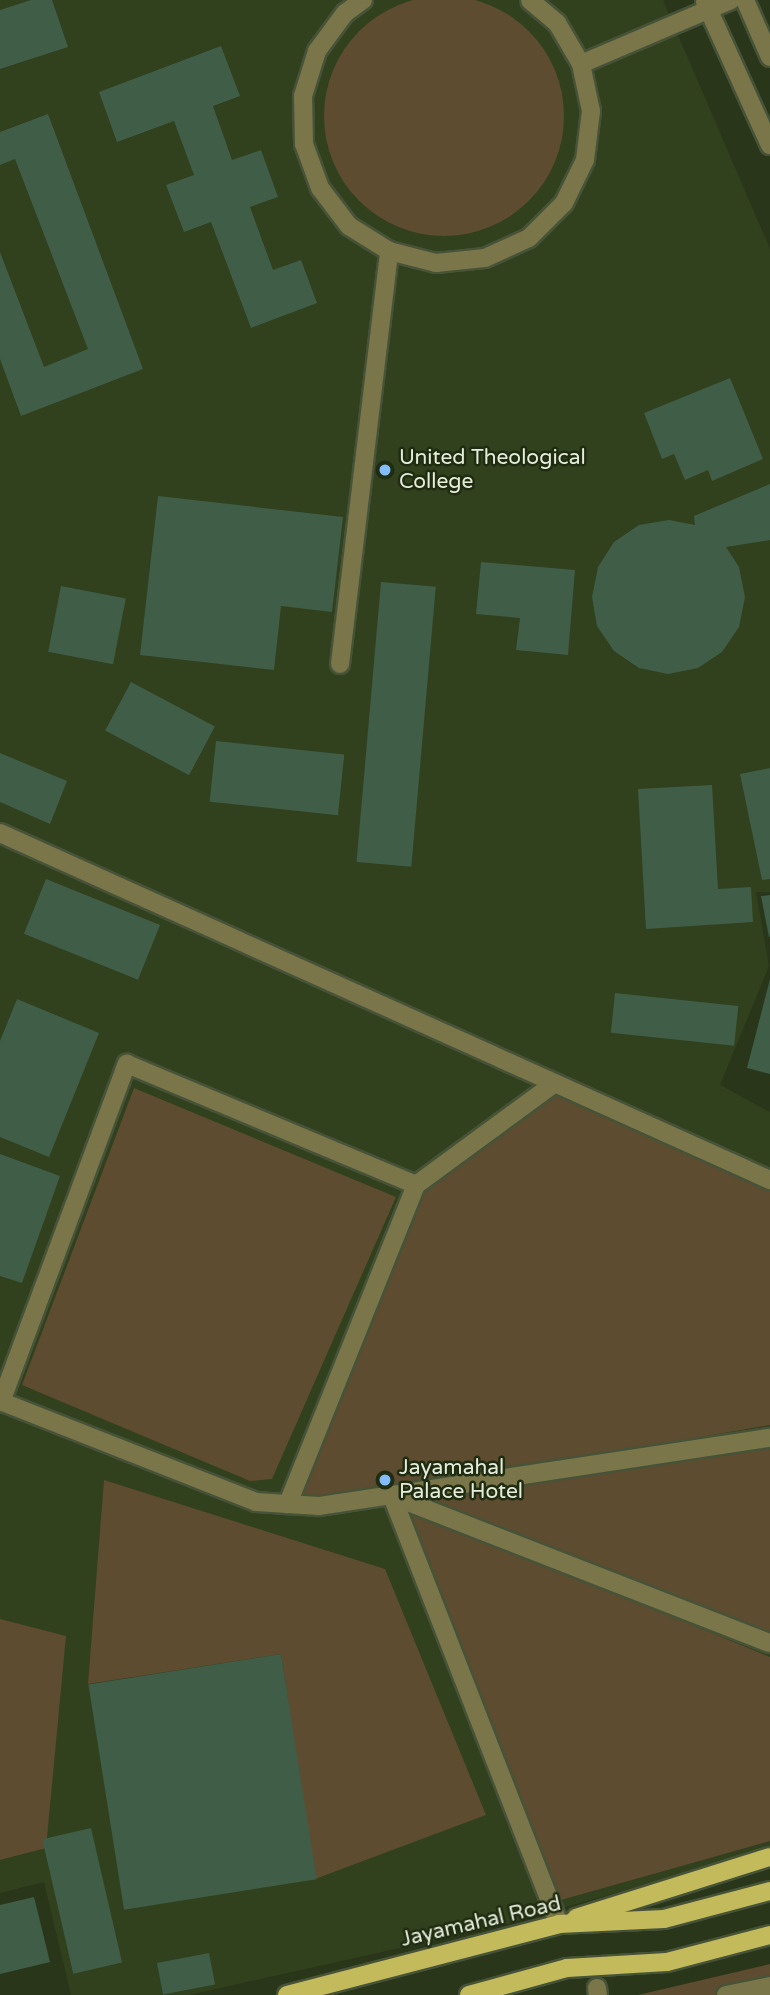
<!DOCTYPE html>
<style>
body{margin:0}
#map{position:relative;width:770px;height:1995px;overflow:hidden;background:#293619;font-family:"Varela Round",sans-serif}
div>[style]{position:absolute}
.built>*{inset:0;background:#31401d}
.green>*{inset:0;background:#5d4c2f}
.round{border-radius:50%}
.building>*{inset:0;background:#405d48;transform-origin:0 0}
.roads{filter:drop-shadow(2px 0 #475338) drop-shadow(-2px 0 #475338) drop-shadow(0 2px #475338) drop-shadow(0 -2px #475338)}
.minor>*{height:18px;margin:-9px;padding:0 9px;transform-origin:9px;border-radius:9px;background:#7a764a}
.major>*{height:18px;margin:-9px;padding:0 9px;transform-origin:9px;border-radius:9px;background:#c3ba5b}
.dots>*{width:19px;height:19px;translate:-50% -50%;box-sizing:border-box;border:4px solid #202c10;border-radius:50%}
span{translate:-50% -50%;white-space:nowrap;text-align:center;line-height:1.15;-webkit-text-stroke:5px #202c10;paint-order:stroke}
.poi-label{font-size:21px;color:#e4ecdb}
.left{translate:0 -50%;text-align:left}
.street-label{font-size:21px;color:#e4ecdb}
</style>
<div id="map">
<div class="built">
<div style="clip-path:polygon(0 0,663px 0,770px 249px,770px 892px,756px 892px,769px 966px,720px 1085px,770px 1112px,770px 1849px,503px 1925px,189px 1995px,71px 1995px,44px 1882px,0 1893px)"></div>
</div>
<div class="green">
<div class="round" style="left:324px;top:-4px;width:240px;height:240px"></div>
<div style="clip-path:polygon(134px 1088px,396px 1197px,272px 1479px,250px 1481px,22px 1385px)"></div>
<div style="clip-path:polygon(555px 1089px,770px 1188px,770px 1425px,319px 1504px,292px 1502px,421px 1189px)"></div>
<div style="clip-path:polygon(770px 1444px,770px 1635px,424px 1499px)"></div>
<div style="clip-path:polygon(104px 1480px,385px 1569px,486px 1815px,315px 1879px,281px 1654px,88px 1684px)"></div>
<div style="clip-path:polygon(406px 1507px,770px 1657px,770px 1841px,561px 1900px)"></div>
<div style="clip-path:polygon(0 1619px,66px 1636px,46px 1848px,0 1860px)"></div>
<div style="clip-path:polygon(770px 1964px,770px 1995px,638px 1995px)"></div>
</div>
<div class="building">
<div style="clip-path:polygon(31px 0,52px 0,68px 47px,0 69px,0 10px)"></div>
<div style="clip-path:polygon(221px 46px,240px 96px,213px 106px,232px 160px,261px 150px,278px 197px,250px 207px,273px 270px,301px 260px,317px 303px,251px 328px,211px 222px,184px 232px,166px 185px,194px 175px,174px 121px,117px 142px,99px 92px)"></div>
<div style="clip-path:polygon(48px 114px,143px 369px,21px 416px,0 359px,0 252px,44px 367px,88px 349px,15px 159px,0 165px,0 132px)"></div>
<div style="clip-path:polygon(730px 378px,763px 459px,712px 481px,708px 470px,685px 480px,674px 454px,662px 459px,644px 413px)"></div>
<div style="clip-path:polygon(770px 484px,770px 540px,726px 547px,739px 567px,745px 597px,739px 627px,722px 652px,698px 668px,668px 674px,639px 668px,614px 651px,597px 626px,592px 597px,598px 567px,614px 542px,639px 525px,669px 520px,695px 525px,694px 516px)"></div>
<div style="clip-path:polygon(158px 496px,343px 517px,332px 612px,281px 606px,274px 670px,140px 655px)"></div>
<div style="clip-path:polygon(481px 562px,575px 570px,568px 655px,516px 650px,520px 618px,476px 614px)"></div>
<div style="left:381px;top:582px;width:55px;height:281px;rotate:5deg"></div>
<div style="left:61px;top:586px;width:66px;height:67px;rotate:11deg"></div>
<div style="left:131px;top:682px;width:95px;height:55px;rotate:28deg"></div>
<div style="left:216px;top:741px;width:129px;height:61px;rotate:6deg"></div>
<div style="clip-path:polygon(0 753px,67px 781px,50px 824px,0 802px)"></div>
<div style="clip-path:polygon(770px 768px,770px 879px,762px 880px,740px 774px)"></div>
<div style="clip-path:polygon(712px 785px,718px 889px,751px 887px,753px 922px,646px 929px,638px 789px)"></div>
<div style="left:46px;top:879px;width:123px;height:59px;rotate:22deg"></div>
<div style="clip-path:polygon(770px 895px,770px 937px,769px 937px,761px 896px)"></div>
<div style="clip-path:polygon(770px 979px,770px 1074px,747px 1068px)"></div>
<div style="left:615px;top:993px;width:124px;height:40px;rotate:6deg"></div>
<div style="clip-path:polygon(17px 999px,99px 1033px,49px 1157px,0 1137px,0 1041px)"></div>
<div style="clip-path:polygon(0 1154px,60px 1176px,22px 1283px,0 1276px)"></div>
<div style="left:281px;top:1654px;width:228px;height:195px;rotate:81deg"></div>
<div style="left:91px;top:1828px;width:138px;height:50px;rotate:77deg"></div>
<div style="clip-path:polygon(34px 1897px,50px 1962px,0 1974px,0 1905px)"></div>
<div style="left:209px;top:1953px;width:32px;height:53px;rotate:79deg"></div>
</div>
<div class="roads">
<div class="minor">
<div style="left:363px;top:0;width:22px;rotate:144deg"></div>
<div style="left:345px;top:13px;width:47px;rotate:126.4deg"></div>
<div style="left:317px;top:51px;width:47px;rotate:107.3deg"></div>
<div style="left:303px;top:96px;width:48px;rotate:88.8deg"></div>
<div style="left:304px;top:144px;width:47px;rotate:70deg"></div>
<div style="left:320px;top:188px;width:48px;rotate:52.7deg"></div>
<div style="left:349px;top:226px;width:47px;rotate:32deg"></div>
<div style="left:389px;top:251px;width:49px;rotate:14.3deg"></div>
<div style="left:436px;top:263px;width:49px;rotate:-5.8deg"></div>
<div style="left:485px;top:258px;width:48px;rotate:-24.4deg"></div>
<div style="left:529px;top:238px;width:49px;rotate:-45deg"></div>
<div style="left:564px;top:203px;width:48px;rotate:-64deg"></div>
<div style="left:585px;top:160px;width:49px;rotate:-83deg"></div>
<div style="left:591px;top:111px;width:48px;rotate:-102deg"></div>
<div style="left:581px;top:64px;width:48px;rotate:-120.3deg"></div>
<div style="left:557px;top:23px;width:35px;rotate:-140deg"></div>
<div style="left:745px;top:0;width:62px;rotate:66.3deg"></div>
<div style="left:705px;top:2px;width:157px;rotate:65.6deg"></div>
<div style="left:581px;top:64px;width:163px;rotate:-23.1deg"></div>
<div style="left:340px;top:664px;width:416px;rotate:-83.2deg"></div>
<div style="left:0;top:833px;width:845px;rotate:24.26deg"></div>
<div style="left:416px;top:1185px;width:172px;rotate:-36.3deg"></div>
<div style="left:0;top:1401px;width:275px;rotate:21.5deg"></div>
<div style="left:256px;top:1502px;width:63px;rotate:3.6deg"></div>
<div style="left:319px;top:1506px;width:456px;rotate:-8.6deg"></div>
<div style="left:1px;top:1402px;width:361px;rotate:-69.6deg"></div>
<div style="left:127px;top:1064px;width:313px;rotate:22.7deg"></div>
<div style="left:416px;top:1185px;width:344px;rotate:111.9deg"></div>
<div style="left:392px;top:1496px;width:459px;rotate:68.7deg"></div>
<div style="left:395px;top:1497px;width:402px;rotate:21.3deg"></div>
<div style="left:597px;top:1988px;width:7px;rotate:82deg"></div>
<div style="left:726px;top:1995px;width:45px;rotate:-11.6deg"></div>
</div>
<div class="major">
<div style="left:576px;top:1918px;width:203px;rotate:-17.5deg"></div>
<div style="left:287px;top:1995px;width:281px;rotate:-14.6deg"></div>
<div style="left:559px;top:1924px;width:105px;rotate:-2.7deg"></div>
<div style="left:664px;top:1919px;width:110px;rotate:-14.8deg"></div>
<div style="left:469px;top:1995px;width:102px;rotate:-15.4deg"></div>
<div style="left:567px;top:1968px;width:100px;rotate:-3.4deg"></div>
<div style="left:667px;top:1962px;width:106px;rotate:-14.7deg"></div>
</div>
</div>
<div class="dots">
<div style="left:385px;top:470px;background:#82bcfa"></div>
<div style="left:385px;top:1480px;background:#82bcfa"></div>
</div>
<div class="poi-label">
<span class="left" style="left:399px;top:470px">United Theological<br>College</span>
<span class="left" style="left:399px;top:1480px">Jayamahal<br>Palace Hotel</span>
</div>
<div class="street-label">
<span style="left:481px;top:1922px;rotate:-13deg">Jayamahal Road</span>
</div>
</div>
